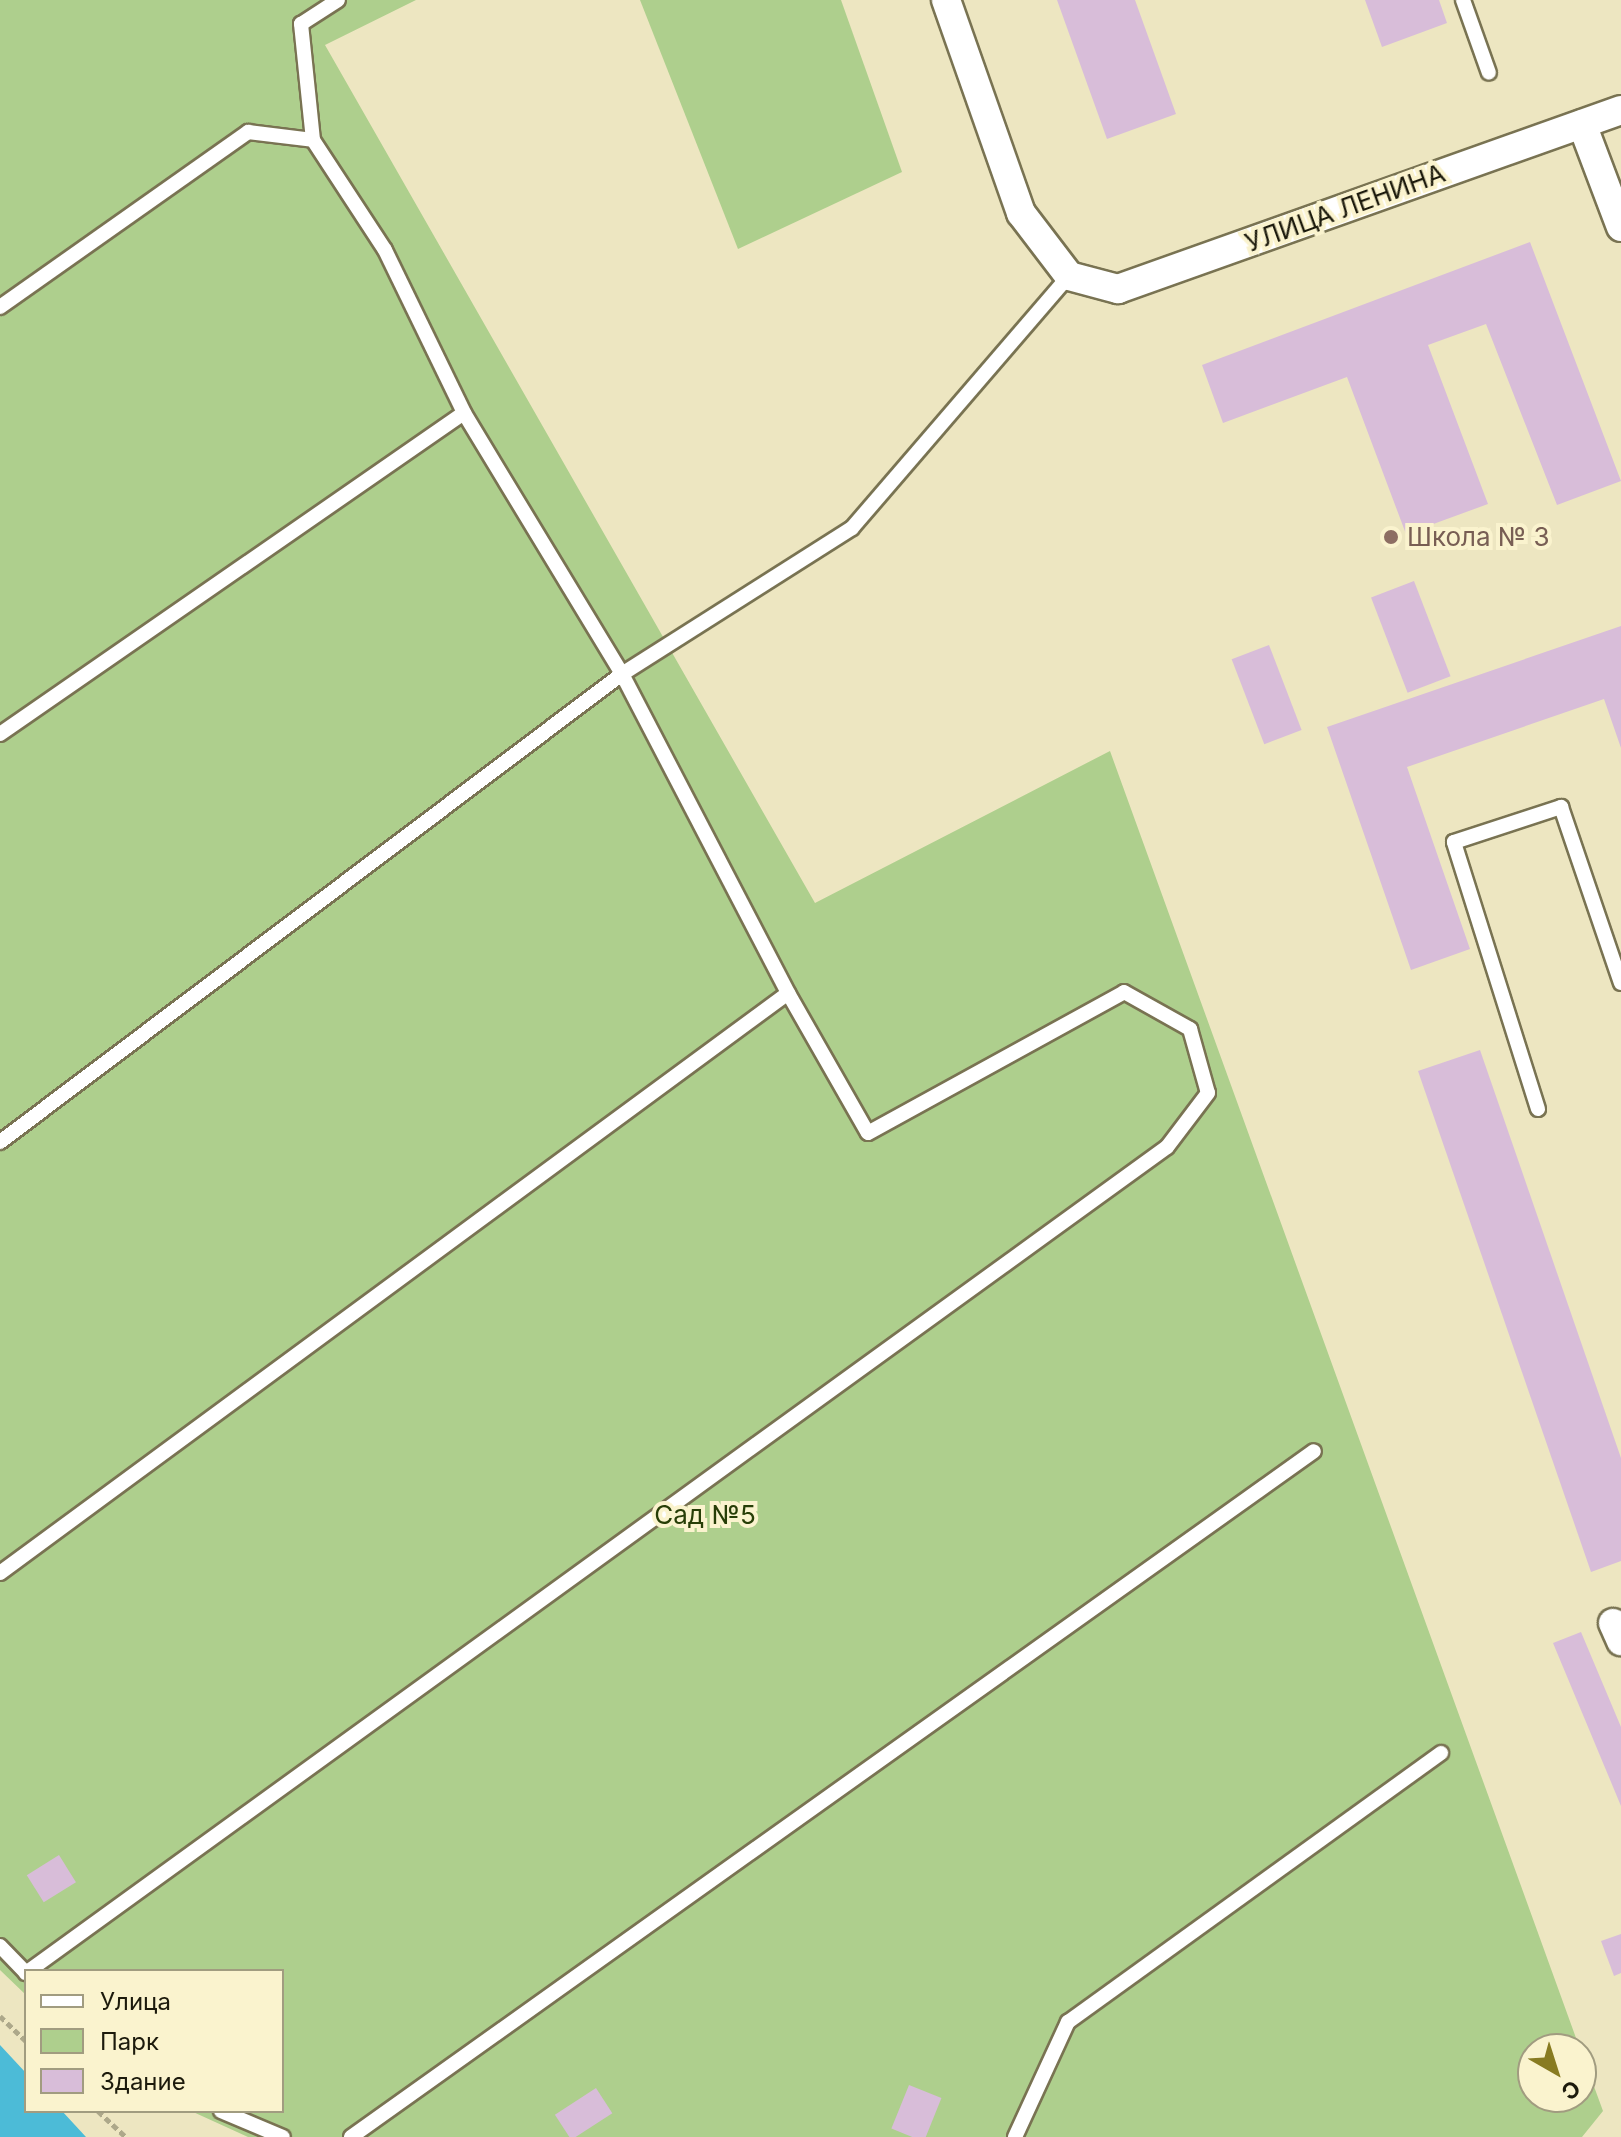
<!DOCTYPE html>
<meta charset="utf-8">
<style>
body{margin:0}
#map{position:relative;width:1621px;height:2137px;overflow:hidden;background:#ede6c1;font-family:Inter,sans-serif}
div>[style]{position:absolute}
.green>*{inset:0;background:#aecf8d}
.water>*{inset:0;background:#4cbbd7}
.building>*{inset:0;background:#d8bdd9;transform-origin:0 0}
.path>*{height:5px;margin-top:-2.5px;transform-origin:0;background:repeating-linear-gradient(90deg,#ada88a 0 6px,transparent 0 10px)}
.roads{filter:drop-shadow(2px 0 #797352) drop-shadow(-2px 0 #797352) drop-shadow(0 2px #797352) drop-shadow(0 -2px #797352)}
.service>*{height:14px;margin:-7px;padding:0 7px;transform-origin:7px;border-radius:7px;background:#fff}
.minor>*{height:28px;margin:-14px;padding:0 14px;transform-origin:14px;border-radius:14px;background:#fff}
.dots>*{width:22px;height:22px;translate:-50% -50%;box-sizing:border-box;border:4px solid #faf3ce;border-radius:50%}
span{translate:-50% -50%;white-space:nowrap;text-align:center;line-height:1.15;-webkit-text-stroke:8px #faf3ce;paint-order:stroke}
.street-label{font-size:26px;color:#1c1a0c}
.education-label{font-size:26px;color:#785e54}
.left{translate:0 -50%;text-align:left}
.park-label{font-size:26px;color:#273e07}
.legend{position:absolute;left:24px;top:1969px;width:260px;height:144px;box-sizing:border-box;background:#faf3ce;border:2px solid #a19c80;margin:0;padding:10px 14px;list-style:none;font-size:24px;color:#1c1a0c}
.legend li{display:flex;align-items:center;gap:16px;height:40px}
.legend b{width:40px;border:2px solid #a19c80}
.north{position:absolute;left:1517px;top:2033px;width:80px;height:80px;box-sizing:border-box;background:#faf3ce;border:2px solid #a19c80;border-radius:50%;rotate:141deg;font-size:22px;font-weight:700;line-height:32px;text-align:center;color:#1c1a0c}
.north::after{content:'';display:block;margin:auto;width:28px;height:36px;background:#887b21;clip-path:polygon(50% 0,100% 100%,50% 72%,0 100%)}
</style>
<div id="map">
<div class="green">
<div style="clip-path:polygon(0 0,416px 0,325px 45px,815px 903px,1110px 751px,1580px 2049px,1533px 2049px,1533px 2097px,1581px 2097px,1581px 2051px,1603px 2111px,1582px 2137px,248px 2137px,191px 2111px,282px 2111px,282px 1971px,26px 1971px,26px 1995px,0 1970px)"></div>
<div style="clip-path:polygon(640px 0,841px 0,902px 172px,738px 249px)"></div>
</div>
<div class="water">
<div style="clip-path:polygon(0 2045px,26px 2073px,26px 2111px,62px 2111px,86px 2137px,0 2137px)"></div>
</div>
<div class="building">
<div style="clip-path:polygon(1057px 0,1135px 0,1176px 114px,1107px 139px)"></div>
<div style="clip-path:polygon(1365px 0,1439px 0,1447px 23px,1382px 47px)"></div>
<div style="clip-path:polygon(1530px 242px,1621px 481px,1557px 505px,1486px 324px,1428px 345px,1488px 504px,1406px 534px,1347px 377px,1223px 423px,1202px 365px)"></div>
<div style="left:1414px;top:581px;width:102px;height:46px;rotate:69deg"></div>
<div style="clip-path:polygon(1621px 626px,1621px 748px,1604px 699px,1407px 767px,1470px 949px,1411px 970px,1327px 727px)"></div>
<div style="left:1269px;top:645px;width:91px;height:40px;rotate:69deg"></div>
<div style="clip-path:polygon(1480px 1050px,1621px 1458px,1621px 1561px,1591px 1572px,1418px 1071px)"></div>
<div style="clip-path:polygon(1581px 1632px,1621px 1727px,1621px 1806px,1553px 1643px)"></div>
<div style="left:59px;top:1855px;width:32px;height:38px;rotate:58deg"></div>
<div style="clip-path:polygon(1621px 1934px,1621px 1973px,1614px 1976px,1601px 1941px)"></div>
<div style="left:909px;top:2085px;width:35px;height:47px;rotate:22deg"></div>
<div style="left:596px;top:2088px;width:30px;height:49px;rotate:57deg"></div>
</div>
<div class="path">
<div style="left:0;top:2016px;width:36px;rotate:44deg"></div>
<div style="left:98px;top:2111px;width:38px;rotate:43deg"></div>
</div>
<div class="roads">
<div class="service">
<div style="left:1463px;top:0;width:77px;rotate:70.4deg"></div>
<div style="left:313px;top:140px;width:117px;rotate:-95.9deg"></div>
<div style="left:301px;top:24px;width:44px;rotate:-33deg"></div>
<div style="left:0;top:307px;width:304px;rotate:-35.2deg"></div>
<div style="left:248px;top:132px;width:65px;rotate:7deg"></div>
<div style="left:313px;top:140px;width:131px;rotate:56.8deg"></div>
<div style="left:385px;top:250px;width:181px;rotate:64.1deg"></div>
<div style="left:464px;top:413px;width:305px;rotate:58.8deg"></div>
<div style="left:622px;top:674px;width:272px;rotate:-32.4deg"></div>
<div style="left:852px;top:528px;width:333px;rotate:-49.3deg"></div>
<div style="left:0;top:734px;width:564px;rotate:-34.68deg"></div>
<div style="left:1538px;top:1109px;width:280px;rotate:-107.5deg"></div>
<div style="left:1454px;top:842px;width:113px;rotate:-18.1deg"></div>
<div style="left:1561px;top:807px;width:186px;rotate:71.2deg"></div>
<div style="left:0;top:1142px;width:778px;rotate:-36.96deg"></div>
<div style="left:622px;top:674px;width:360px;rotate:62.5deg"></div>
<div style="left:788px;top:993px;width:161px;rotate:60.3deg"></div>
<div style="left:868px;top:1133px;width:292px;rotate:-28.8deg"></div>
<div style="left:1124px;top:992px;width:76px;rotate:29.3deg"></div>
<div style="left:1190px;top:1029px;width:66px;rotate:74.3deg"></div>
<div style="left:1208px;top:1093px;width:68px;rotate:127.2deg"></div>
<div style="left:1167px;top:1147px;width:1409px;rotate:144.1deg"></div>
<div style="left:0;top:1573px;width:978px;rotate:-36.35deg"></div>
<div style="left:0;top:1946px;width:35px;rotate:46deg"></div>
<div style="left:221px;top:2111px;width:67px;rotate:22.8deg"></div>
<div style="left:351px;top:2137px;width:1182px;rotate:-35.46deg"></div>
<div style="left:1015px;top:2137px;width:127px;rotate:-65.3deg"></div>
<div style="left:1068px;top:2022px;width:460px;rotate:-35.8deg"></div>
</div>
<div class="minor">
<div style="left:946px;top:0;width:226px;rotate:70.6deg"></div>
<div style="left:1021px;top:213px;width:79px;rotate:52.7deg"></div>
<div style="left:1069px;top:276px;width:51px;rotate:14.9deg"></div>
<div style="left:1118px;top:289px;width:534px;rotate:-19.59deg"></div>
<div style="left:1582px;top:124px;width:110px;rotate:69.3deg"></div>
<div style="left:1613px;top:1623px;width:20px;rotate:66deg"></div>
</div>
</div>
<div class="dots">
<div style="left:1391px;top:537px;background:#8d6e63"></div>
</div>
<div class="street-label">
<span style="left:1345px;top:208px;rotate:-20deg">УЛИЦА ЛЕНИНА</span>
</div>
<div class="education-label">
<span class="left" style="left:1407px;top:537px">Школа № 3</span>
</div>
<div class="park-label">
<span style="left:705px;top:1515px">Сад №5</span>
</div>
<ul class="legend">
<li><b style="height:10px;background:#fff"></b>Улица</li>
<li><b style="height:22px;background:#aecf8d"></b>Парк</li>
<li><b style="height:22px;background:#d8bdd9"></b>Здание</li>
</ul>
<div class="north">С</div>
</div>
